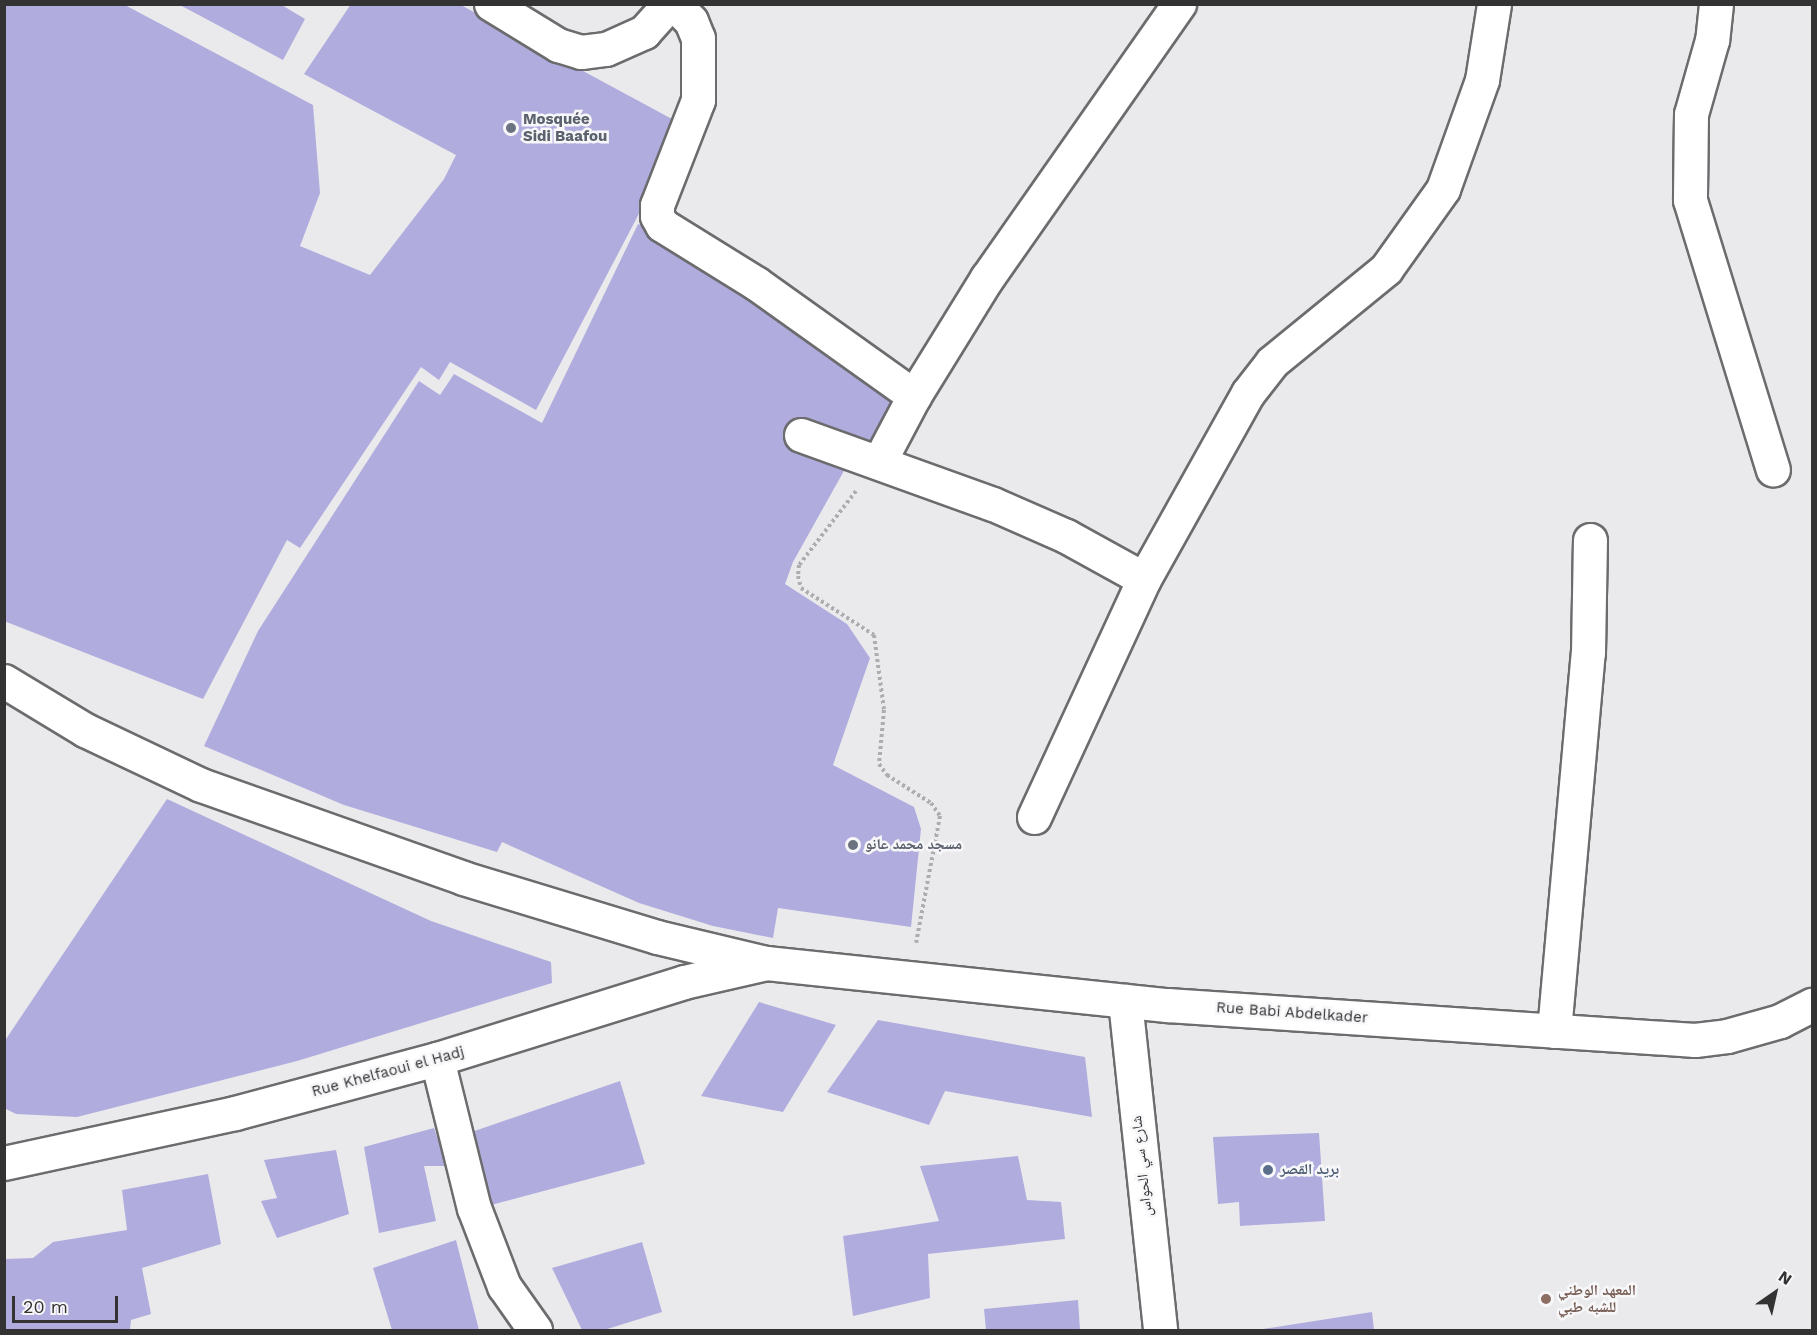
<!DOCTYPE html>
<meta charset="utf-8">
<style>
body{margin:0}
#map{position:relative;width:1817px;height:1335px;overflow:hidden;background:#eaeaec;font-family:"Work Sans","Noto Naskh Arabic",sans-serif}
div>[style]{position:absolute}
.building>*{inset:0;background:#b0acde}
.path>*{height:4px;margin-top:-2px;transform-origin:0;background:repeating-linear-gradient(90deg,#adadaf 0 3px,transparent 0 6px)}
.roads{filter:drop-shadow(2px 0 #6c6c6e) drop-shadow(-2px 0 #6c6c6e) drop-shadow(0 2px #6c6c6e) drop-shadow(0 -2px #6c6c6e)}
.minor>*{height:33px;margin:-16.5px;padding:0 16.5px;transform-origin:16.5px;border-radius:16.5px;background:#fff}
.major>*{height:33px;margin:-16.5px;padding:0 16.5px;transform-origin:16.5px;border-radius:16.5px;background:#fff}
.dots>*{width:16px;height:16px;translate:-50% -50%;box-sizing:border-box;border:3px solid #f7f7f9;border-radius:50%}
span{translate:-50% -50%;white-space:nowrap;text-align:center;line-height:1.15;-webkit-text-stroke:5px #f7f7f9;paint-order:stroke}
.worship-label{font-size:15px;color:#5b616d;font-weight:700}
.left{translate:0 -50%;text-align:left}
.street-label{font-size:15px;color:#333334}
.service-label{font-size:15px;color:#4e5e75;font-weight:700}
.education-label{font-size:15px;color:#785e54;font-weight:700}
.frame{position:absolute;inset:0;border:6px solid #333334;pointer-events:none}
.north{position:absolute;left:1745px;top:1263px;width:60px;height:60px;-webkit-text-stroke:4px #f7f7f9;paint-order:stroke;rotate:34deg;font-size:16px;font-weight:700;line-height:24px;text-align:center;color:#333334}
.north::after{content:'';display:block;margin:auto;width:21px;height:27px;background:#333334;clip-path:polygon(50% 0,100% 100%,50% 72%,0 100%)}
.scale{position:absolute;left:12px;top:1296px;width:106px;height:27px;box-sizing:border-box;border:3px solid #333334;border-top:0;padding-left:8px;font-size:18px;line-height:21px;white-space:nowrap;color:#333334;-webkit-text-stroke:4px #f7f7f9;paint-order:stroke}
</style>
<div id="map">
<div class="building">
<div style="clip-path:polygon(4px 4px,123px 4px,313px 105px,320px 193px,300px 246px,370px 275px,444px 179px,456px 155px,304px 74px,351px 4px,459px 4px,685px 126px,536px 410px,450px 362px,439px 380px,421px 367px,300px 548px,287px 540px,203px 699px,4px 621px)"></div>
<div style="clip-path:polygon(178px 4px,280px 4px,305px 19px,283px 60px)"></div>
<div style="clip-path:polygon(638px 224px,683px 241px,902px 403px,880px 445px,796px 419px,786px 437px,845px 469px,793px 562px,785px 584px,847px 624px,870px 658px,833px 765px,914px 807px,921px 829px,911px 927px,778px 908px,773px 938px,713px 926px,639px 903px,502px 842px,497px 852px,344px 805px,204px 746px,258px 631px,419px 381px,440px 395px,454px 374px,542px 423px)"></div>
<div style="clip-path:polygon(167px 799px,431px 921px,551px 962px,552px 983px,297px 1061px,77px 1117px,16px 1114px,4px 1108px,4px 1042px)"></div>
<div style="clip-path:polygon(759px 1002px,836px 1025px,783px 1112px,701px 1096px)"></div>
<div style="clip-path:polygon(878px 1020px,1085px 1057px,1092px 1117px,945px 1091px,929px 1125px,827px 1092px)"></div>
<div style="clip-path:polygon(620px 1081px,645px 1164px,487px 1206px,463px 1135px)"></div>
<div style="clip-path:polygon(434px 1128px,447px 1166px,424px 1166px,436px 1221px,379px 1233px,364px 1147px)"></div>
<div style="clip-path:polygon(1319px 1133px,1325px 1221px,1240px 1226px,1239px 1202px,1218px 1204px,1213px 1137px)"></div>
<div style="clip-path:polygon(336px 1150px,349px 1214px,277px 1238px,261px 1201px,277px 1198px,264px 1160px)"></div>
<div style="clip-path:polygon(1018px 1156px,1027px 1200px,1061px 1202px,1065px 1239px,928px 1254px,930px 1298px,853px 1316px,843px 1236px,939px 1221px,920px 1166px)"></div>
<div style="clip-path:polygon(208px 1174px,221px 1244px,142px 1268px,151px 1314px,131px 1320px,130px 1330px,4px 1330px,4px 1259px,33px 1258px,53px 1242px,127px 1230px,122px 1190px)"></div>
<div style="clip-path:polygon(456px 1240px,479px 1330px,392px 1330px,373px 1268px)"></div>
<div style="clip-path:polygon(642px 1242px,662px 1312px,604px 1330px,582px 1330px,552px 1268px)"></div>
<div style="clip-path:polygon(1078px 1300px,1080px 1330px,986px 1330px,984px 1309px)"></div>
<div style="clip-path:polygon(1372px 1312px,1374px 1330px,1263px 1330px,1263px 1329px)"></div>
</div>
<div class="path">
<div style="left:856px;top:491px;width:93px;rotate:127.6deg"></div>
<div style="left:799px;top:565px;width:11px;rotate:95deg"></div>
<div style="left:798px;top:576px;width:12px;rotate:76deg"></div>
<div style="left:801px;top:588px;width:87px;rotate:32.8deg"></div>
<div style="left:874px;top:635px;width:76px;rotate:82.4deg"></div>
<div style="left:884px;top:710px;width:54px;rotate:95.3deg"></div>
<div style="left:879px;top:764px;width:14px;rotate:54deg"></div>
<div style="left:887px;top:775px;width:52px;rotate:32.5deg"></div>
<div style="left:931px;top:803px;width:16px;rotate:55deg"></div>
<div style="left:940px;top:816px;width:129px;rotate:100.7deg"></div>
</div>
<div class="roads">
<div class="minor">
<div style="left:491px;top:4px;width:79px;rotate:31.5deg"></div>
<div style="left:558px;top:45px;width:24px;rotate:17deg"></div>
<div style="left:581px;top:52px;width:25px;rotate:-7deg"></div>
<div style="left:606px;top:49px;width:42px;rotate:-24.1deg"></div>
<div style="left:644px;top:32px;width:38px;rotate:-48deg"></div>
<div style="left:674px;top:4px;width:24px;rotate:45deg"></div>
<div style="left:691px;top:21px;width:18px;rotate:68deg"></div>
<div style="left:698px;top:38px;width:62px;rotate:90deg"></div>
<div style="left:698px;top:100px;width:113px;rotate:111.3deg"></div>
<div style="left:657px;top:205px;width:11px;rotate:90deg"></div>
<div style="left:657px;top:216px;width:10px;rotate:61deg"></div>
<div style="left:662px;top:225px;width:112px;rotate:31.8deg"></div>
<div style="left:757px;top:284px;width:193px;rotate:35.5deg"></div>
<div style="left:1716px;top:4px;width:36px;rotate:96deg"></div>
<div style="left:1712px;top:40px;width:77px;rotate:105.8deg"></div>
<div style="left:1691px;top:114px;width:86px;rotate:90.7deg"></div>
<div style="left:1690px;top:200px;width:282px;rotate:72.9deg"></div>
<div style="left:801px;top:435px;width:204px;rotate:19.8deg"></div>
<div style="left:993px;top:504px;width:80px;rotate:23.7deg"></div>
<div style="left:1066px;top:536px;width:89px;rotate:28.9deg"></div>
<div style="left:879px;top:462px;width:75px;rotate:-62.1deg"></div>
<div style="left:914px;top:396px;width:139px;rotate:-58.3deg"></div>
<div style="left:987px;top:278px;width:335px;rotate:-55deg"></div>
<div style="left:4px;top:681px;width:95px;rotate:31.2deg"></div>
<div style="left:85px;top:730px;width:128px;rotate:25.4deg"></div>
<div style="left:201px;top:785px;width:278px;rotate:19.5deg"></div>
<div style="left:463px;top:878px;width:203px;rotate:16.9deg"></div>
<div style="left:657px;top:937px;width:112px;rotate:13.4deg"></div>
<div style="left:1034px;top:817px;width:262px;rotate:-65.2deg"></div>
<div style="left:1144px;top:579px;width:213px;rotate:-60.8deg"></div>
<div style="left:1248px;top:393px;width:39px;rotate:-52deg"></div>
<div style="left:1272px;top:362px;width:147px;rotate:-39.2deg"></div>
<div style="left:1386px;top:269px;width:98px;rotate:-54.5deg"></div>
<div style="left:1443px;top:189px;width:116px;rotate:-70.3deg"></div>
<div style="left:1482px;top:80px;width:77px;rotate:-81deg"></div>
<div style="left:1125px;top:1001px;width:331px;rotate:83.9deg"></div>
<div style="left:1554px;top:1031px;width:380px;rotate:-84.9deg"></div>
<div style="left:1588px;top:653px;width:113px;rotate:-89deg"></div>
<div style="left:437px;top:1059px;width:154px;rotate:76.1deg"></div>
<div style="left:474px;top:1208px;width:84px;rotate:69deg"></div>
<div style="left:504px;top:1286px;width:54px;rotate:54.8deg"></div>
</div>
<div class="major">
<div style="left:4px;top:1163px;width:236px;rotate:-12.2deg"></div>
<div style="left:235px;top:1113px;width:209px;rotate:-15deg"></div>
<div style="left:437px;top:1059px;width:259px;rotate:-17.3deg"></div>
<div style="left:684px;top:982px;width:84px;rotate:-13deg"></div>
<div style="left:766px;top:963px;width:403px;rotate:6deg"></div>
<div style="left:1167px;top:1005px;width:529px;rotate:3.79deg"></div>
<div style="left:1695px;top:1040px;width:32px;rotate:-7deg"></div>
<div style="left:1727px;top:1036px;width:55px;rotate:-15.8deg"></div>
<div style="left:1780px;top:1021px;width:36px;rotate:-27deg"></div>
</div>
</div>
<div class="dots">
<div style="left:511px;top:128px;background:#6b7280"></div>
<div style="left:853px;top:845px;background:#6b7280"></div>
<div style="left:1268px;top:1170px;background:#5c6f8a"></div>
<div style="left:1546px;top:1299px;background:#8d6e63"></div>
</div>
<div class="worship-label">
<span class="left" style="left:523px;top:128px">Mosquée<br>Sidi Baafou</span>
<span class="left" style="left:865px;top:845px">مسجد محمد عانو</span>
</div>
<div class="street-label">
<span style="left:1292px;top:1013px;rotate:4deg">Rue Babi Abdelkader</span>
<span style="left:388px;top:1072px;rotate:-15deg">Rue Khelfaoui el Hadj</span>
<span style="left:1142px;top:1166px;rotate:-96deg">شارع سي الحواس</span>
</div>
<div class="service-label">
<span class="left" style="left:1280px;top:1170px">بريد القصر</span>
</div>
<div class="education-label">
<span class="left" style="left:1558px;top:1299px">المعهد الوطني<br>للشبه طبي</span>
</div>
<div class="frame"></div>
<div class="north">N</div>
<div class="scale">20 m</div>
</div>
